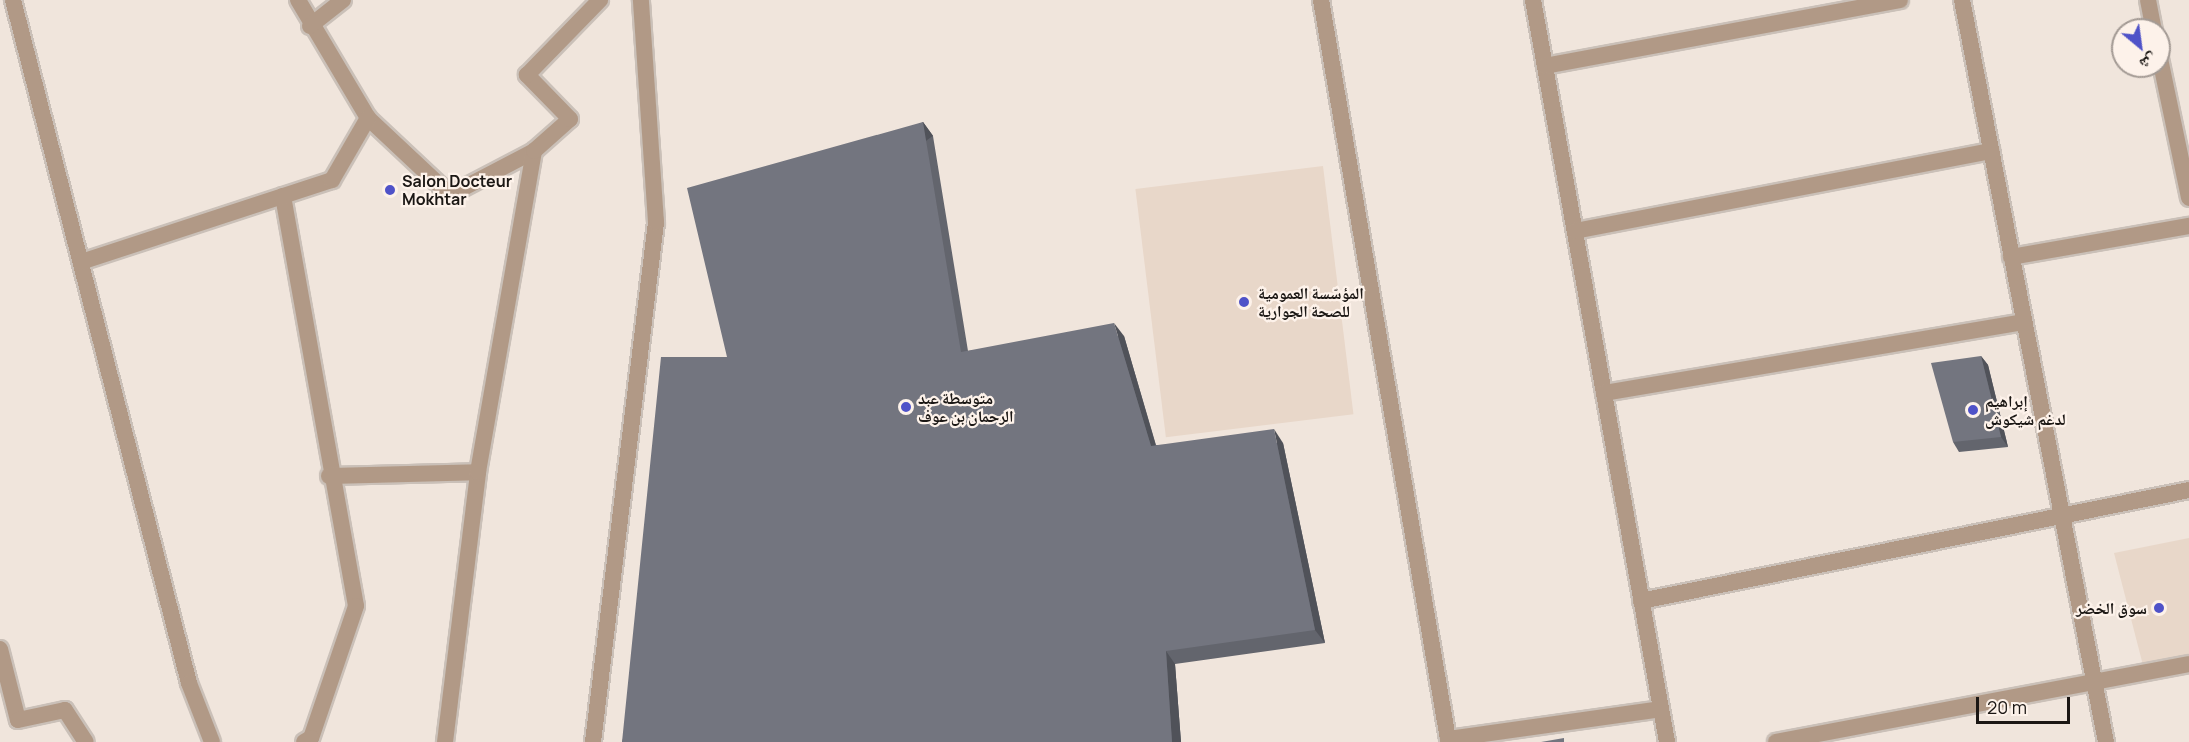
<!DOCTYPE html>
<meta charset="utf-8">
<style>
body{margin:0}
#map{position:relative;width:2189px;height:742px;overflow:hidden;background:#f0e5dc;font-family:Manrope,"Noto Naskh Arabic",sans-serif}
div>[style]{position:absolute}
.built>*{inset:0;background:#e8d7c9;transform-origin:0 0}
.roads{filter:drop-shadow(2px 0 #cac0b8) drop-shadow(-2px 0 #cac0b8) drop-shadow(0 2px #cac0b8) drop-shadow(0 -2px #cac0b8)}
.minor>*{height:16px;margin:-8px;padding:0 8px;transform-origin:8px;border-radius:8px;background:#b19986}
.tertiary>*{height:16px;margin:-8px;padding:0 8px;transform-origin:8px;border-radius:8px;background:#b19986}
.wall>*{inset:0;background:#63656d}
.shaded-wall>*{inset:0;background:#505259;transform-origin:0 0}
.building>*{inset:0;background:#73757f}
.dots>*{width:16px;height:16px;translate:-50% -50%;box-sizing:border-box;border:3px solid #fdf2ea;border-radius:50%}
span{translate:-50% -50%;white-space:nowrap;text-align:center;line-height:1.15;-webkit-text-stroke:4.5px #fdf2ea;paint-order:stroke}
.poi-label{font-size:16px;color:#1b1714;font-weight:700}
.left{translate:0 -50%;text-align:left}
.right{translate:-100% -50%;text-align:right}
.north{position:absolute;left:2111px;top:18px;width:60px;height:60px;box-sizing:border-box;background:#fdf2ea;border:2px solid #a39a94;border-radius:50%;rotate:151deg;font-size:16px;font-weight:700;line-height:24px;text-align:center;color:#1b1714}
.north::after{content:'';display:block;margin:auto;width:21px;height:27px;background:#4f52c8;clip-path:polygon(50% 0,100% 100%,50% 72%,0 100%)}
.scale{position:absolute;left:1976px;top:697px;width:94px;height:27px;box-sizing:border-box;border:3px solid #1b1714;border-top:0;padding-left:8px;font-size:18px;line-height:21px;white-space:nowrap;color:#1b1714;-webkit-text-stroke:4px #fdf2ea;paint-order:stroke}
</style>
<div id="map">
<div class="built">
<div style="left:1323px;top:166px;width:250px;height:189px;rotate:83deg"></div>
<div style="clip-path:polygon(2189px 538px,2189px 664px,2145px 673px,2114px 553px)"></div>
</div>
<div class="roads">
<div class="minor">
<div style="left:13px;top:0;width:705px;rotate:75.55deg"></div>
<div style="left:189px;top:683px;width:63px;rotate:68.7deg"></div>
<div style="left:298px;top:0;width:137px;rotate:59.3deg"></div>
<div style="left:368px;top:118px;width:112px;rotate:43.2deg"></div>
<div style="left:450px;top:195px;width:95px;rotate:-27.6deg"></div>
<div style="left:1321px;top:0;width:750px;rotate:80.25deg"></div>
<div style="left:1448px;top:739px;width:215px;rotate:-8deg"></div>
<div style="left:1533px;top:0;width:754px;rotate:79.76deg"></div>
<div style="left:2148px;top:0;width:31px;rotate:79deg"></div>
<div style="left:310px;top:26px;width:42px;rotate:-38.2deg"></div>
<div style="left:2159px;top:54px;width:147px;rotate:78.2deg"></div>
<div style="left:1545px;top:66px;width:361px;rotate:-10.5deg"></div>
<div style="left:283px;top:196px;width:416px;rotate:79.9deg"></div>
<div style="left:356px;top:606px;width:139px;rotate:108.8deg"></div>
<div style="left:311px;top:738px;width:8px;rotate:150deg"></div>
<div style="left:1575px;top:231px;width:424px;rotate:-10.9deg"></div>
<div style="left:2011px;top:257px;width:181px;rotate:-9.9deg"></div>
<div style="left:81px;top:262px;width:264px;rotate:-18.1deg"></div>
<div style="left:332px;top:180px;width:72px;rotate:-59.9deg"></div>
<div style="left:1604px;top:393px;width:426px;rotate:-9.6deg"></div>
<div style="left:329px;top:476px;width:149px;rotate:-1.5deg"></div>
<div style="left:1641px;top:601px;width:559px;rotate:-11.45deg"></div>
<div style="left:0;top:649px;width:73px;rotate:75.8deg"></div>
<div style="left:18px;top:720px;width:48px;rotate:-12deg"></div>
<div style="left:65px;top:710px;width:38px;rotate:57deg"></div>
<div style="left:445px;top:742px;width:272px;rotate:-83deg"></div>
<div style="left:478px;top:472px;width:326px;rotate:-80.1deg"></div>
<div style="left:534px;top:151px;width:48px;rotate:-41.6deg"></div>
<div style="left:570px;top:119px;width:62px;rotate:-134.3deg"></div>
<div style="left:527px;top:75px;width:105px;rotate:-45.8deg"></div>
<div style="left:593px;top:742px;width:524px;rotate:-83.09deg"></div>
<div style="left:656px;top:222px;width:223px;rotate:-93.9deg"></div>
<div style="left:1776px;top:742px;width:420px;rotate:-10.7deg"></div>
</div>
<div class="tertiary">
<div style="left:1962px;top:0;width:756px;rotate:79.02deg"></div>
</div>
</div>
<div class="wall">
<div style="clip-path:polygon(923px 122px,933px 136px,968px 351px,1124px 336px,1156px 445px,1283px 443px,1325px 643px,1175px 664px,1181px 742px,622px 742px,727px 357px)"></div>
<div style="clip-path:polygon(1981px 356px,1988px 365px,2008px 447px,1959px 452px,1953px 442px)"></div>
</div>
<div class="shaded-wall">
<div style="left:923px;top:122px;width:17px;height:233px;rotate:54deg"></div>
<div style="clip-path:polygon(1114px 323px,1124px 336px,1160px 460px,1151px 446px)"></div>
<div style="clip-path:polygon(1981px 356px,1988px 365px,2008px 447px,2001px 437px)"></div>
<div style="clip-path:polygon(1274px 429px,1283px 443px,1325px 643px,1315px 630px)"></div>
<div style="clip-path:polygon(1166px 651px,1175px 664px,1181px 742px,1172px 742px)"></div>
</div>
<div class="building">
<div style="clip-path:polygon(923px 122px,961px 352px,1114px 323px,1151px 446px,1274px 429px,1315px 630px,1166px 651px,1172px 742px,622px 742px,661px 357px,727px 357px,687px 188px)"></div>
<div style="clip-path:polygon(1981px 356px,2001px 437px,1953px 442px,1931px 363px)"></div>
<div style="clip-path:polygon(1564px 738px,1564px 742px,1541px 742px)"></div>
</div>
<div class="dots">
<div style="left:390px;top:190px;background:#4f52c8"></div>
<div style="left:1244px;top:302px;background:#4f52c8"></div>
<div style="left:906px;top:407px;background:#4f52c8"></div>
<div style="left:1973px;top:410px;background:#4f52c8"></div>
<div style="left:2159px;top:608px;background:#4f52c8"></div>
</div>
<div class="poi-label">
<span class="left" style="left:402px;top:190px">Salon Docteur<br>Mokhtar</span>
<span class="left" style="left:1258px;top:302px">المؤسّسة العمومية<br>للصحة الجوارية</span>
<span class="left" style="left:918px;top:407px">متوسطة عبد<br>الرحمان بن عوف</span>
<span class="left" style="left:1985px;top:410px">إبراهيم<br>لدغم شيكوش</span>
<span class="right" style="left:2147px;top:608px">سوق الخضر</span>
</div>
<div class="north">ش</div>
<div class="scale">20 m</div>
</div>
